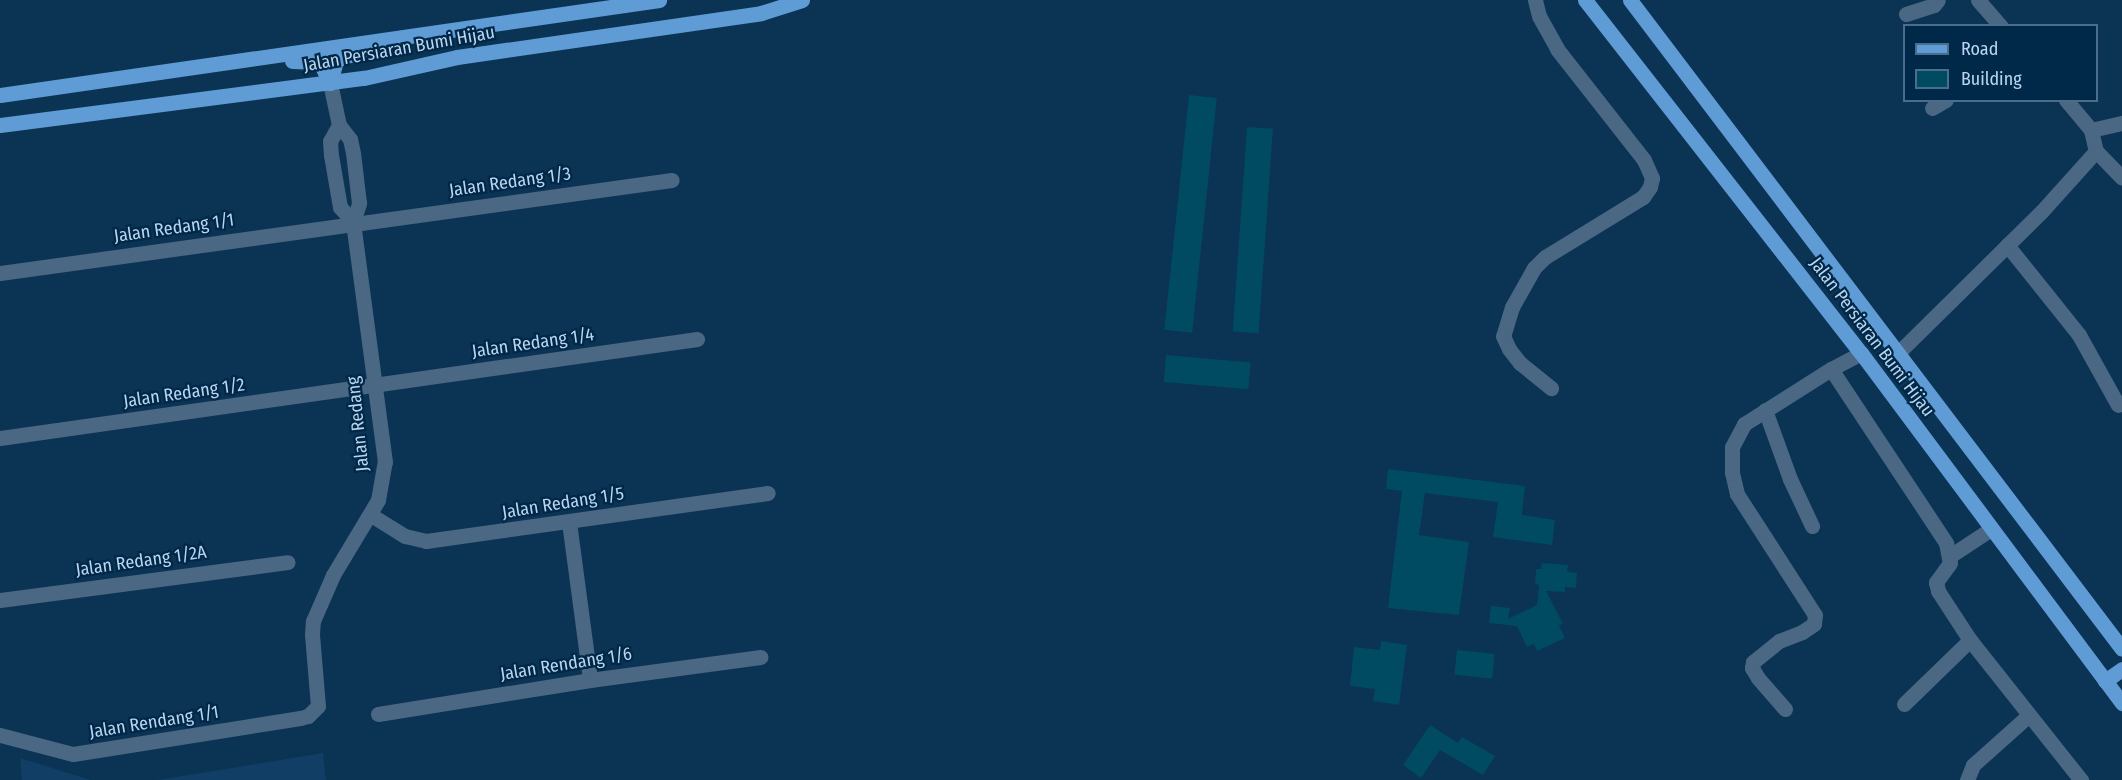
<!DOCTYPE html>
<style>
body{margin:0}
#map{position:relative;width:2122px;height:780px;overflow:hidden;background:#0b3354;font-family:"Fira Sans Condensed",sans-serif}
div>[style]{position:absolute}
.built>*{inset:0;background:#113e64}
.building>*{inset:0;background:#004a62;transform-origin:0 0}
.minor>*{height:15px;margin:-7.5px;padding:0 7.5px;transform-origin:7.5px;border-radius:7.5px;background:#4a6783}
.major>*{height:15px;margin:-7.5px;padding:0 7.5px;transform-origin:7.5px;border-radius:7.5px;background:#5f9bd4}
span{translate:-50% -50%;white-space:nowrap;text-align:center;line-height:1.15;-webkit-text-stroke:4.5px #002848;paint-order:stroke}
.street-label{font-size:18px;color:#bad5ef}
.legend{position:absolute;left:1903px;top:24px;width:195px;height:78px;box-sizing:border-box;background:#002848;border:2px solid #4a6d8b;margin:0;padding:8px 10px;list-style:none;font-size:18px;color:#bad5ef}
.legend li{display:flex;align-items:center;gap:12px;height:30px}
.legend b{width:30px;border:2px solid #4a6d8b}
</style>
<div id="map">
<div class="built">
<div style="clip-path:polygon(323px 753px,326px 780px,158px 780px)"></div>
<div style="clip-path:polygon(20px 758px,91px 780px,22px 780px)"></div>
</div>
<div class="building">
<div style="left:1189px;top:95px;width:28px;height:236px;rotate:6deg"></div>
<div style="left:1247px;top:127px;width:26px;height:205px;rotate:4deg"></div>
<div style="left:1166px;top:355px;width:85px;height:27px;rotate:5deg"></div>
<div style="clip-path:polygon(1388px 469px,1525px 486px,1522px 515px,1555px 520px,1552px 545px,1493px 537px,1498px 502px,1425px 493px,1419px 535px,1469px 542px,1459px 615px,1388px 608px,1402px 491px,1386px 489px)"></div>
<div style="clip-path:polygon(1542px 563px,1568px 565px,1567px 572px,1577px 573px,1576px 588px,1565px 587px,1565px 592px,1546px 591px,1563px 624px,1559px 625px,1565px 638px,1537px 651px,1534px 644px,1527px 647px,1517px 626px,1489px 623px,1491px 606px,1510px 608px,1508px 619px,1537px 605px,1539px 585px,1535px 584px,1536px 569px,1541px 569px)"></div>
<div style="clip-path:polygon(1381px 641px,1407px 645px,1399px 705px,1373px 701px,1375px 689px,1350px 686px,1354px 647px,1380px 650px)"></div>
<div style="left:1457px;top:650px;width:38px;height:25px;rotate:6deg"></div>
<div style="clip-path:polygon(1430px 725px,1458px 743px,1462px 737px,1495px 756px,1483px 775px,1440px 750px,1421px 778px,1403px 765px)"></div>
</div>
<div class="minor">
<div style="left:1535px;top:0;width:16px;rotate:76deg"></div>
<div style="left:1539px;top:16px;width:38px;rotate:61deg"></div>
<div style="left:1557px;top:49px;width:141px;rotate:51.9deg"></div>
<div style="left:1644px;top:160px;width:20px;rotate:66deg"></div>
<div style="left:1652px;top:178px;width:9px;rotate:103deg"></div>
<div style="left:1650px;top:187px;width:12px;rotate:125deg"></div>
<div style="left:1643px;top:197px;width:115px;rotate:148.5deg"></div>
<div style="left:1545px;top:257px;width:16px;rotate:135deg"></div>
<div style="left:1534px;top:268px;width:45px;rotate:119.4deg"></div>
<div style="left:1512px;top:307px;width:30px;rotate:107deg"></div>
<div style="left:1503px;top:336px;width:14px;rotate:65deg"></div>
<div style="left:1509px;top:349px;width:18px;rotate:52deg"></div>
<div style="left:1520px;top:363px;width:40px;rotate:39deg"></div>
<div style="left:1978px;top:0;width:35px;rotate:49deg"></div>
<div style="left:1906px;top:14px;width:29px;rotate:-18deg"></div>
<div style="left:1934px;top:5px;width:6px;rotate:-51deg"></div>
<div style="left:2066px;top:100px;width:39px;rotate:50deg"></div>
<div style="left:2091px;top:130px;width:22px;rotate:77deg"></div>
<div style="left:2096px;top:151px;width:37px;rotate:46deg"></div>
<div style="left:1932px;top:108px;width:16px;rotate:-30deg"></div>
<div style="left:339px;top:125px;width:18px;rotate:119deg"></div>
<div style="left:330px;top:141px;width:14px;rotate:86deg"></div>
<div style="left:331px;top:155px;width:53px;rotate:80.2deg"></div>
<div style="left:340px;top:207px;width:20px;rotate:49deg"></div>
<div style="left:2091px;top:130px;width:32px;rotate:-13deg"></div>
<div style="left:2007px;top:245px;width:115px;rotate:51.3deg"></div>
<div style="left:2079px;top:335px;width:80px;rotate:60.9deg"></div>
<div style="left:0;top:273px;width:678px;rotate:-7.88deg"></div>
<div style="left:1898px;top:353px;width:202px;rotate:-44.6deg"></div>
<div style="left:2042px;top:211px;width:81px;rotate:-48deg"></div>
<div style="left:1831px;top:369px;width:209px;rotate:56.5deg"></div>
<div style="left:1946px;top:543px;width:20px;rotate:79deg"></div>
<div style="left:1950px;top:563px;width:24px;rotate:126deg"></div>
<div style="left:1936px;top:582px;width:9px;rotate:77deg"></div>
<div style="left:1938px;top:591px;width:59px;rotate:56.9deg"></div>
<div style="left:1970px;top:640px;width:179px;rotate:51.6deg"></div>
<div style="left:1765px;top:410px;width:73px;rotate:70.1deg"></div>
<div style="left:1790px;top:479px;width:52px;rotate:64.9deg"></div>
<div style="left:0;top:438px;width:704px;rotate:-8.08deg"></div>
<div style="left:371px;top:515px;width:40px;rotate:32deg"></div>
<div style="left:405px;top:536px;width:22px;rotate:13deg"></div>
<div style="left:426px;top:541px;width:345px;rotate:-8deg"></div>
<div style="left:569px;top:522px;width:159px;rotate:82.4deg"></div>
<div style="left:1950px;top:556px;width:49px;rotate:-33.4deg"></div>
<div style="left:0;top:600px;width:290px;rotate:-7.5deg"></div>
<div style="left:1904px;top:704px;width:92px;rotate:-44.1deg"></div>
<div style="left:1785px;top:709px;width:41px;rotate:-131.1deg"></div>
<div style="left:1758px;top:678px;width:12px;rotate:-121deg"></div>
<div style="left:1752px;top:668px;width:6px;rotate:-81deg"></div>
<div style="left:1753px;top:662px;width:33px;rotate:-39deg"></div>
<div style="left:1779px;top:641px;width:25px;rotate:-21deg"></div>
<div style="left:1802px;top:632px;width:14px;rotate:-34deg"></div>
<div style="left:1814px;top:624px;width:9px;rotate:-84deg"></div>
<div style="left:1815px;top:615px;width:144px;rotate:-122.8deg"></div>
<div style="left:1737px;top:494px;width:22px;rotate:-103deg"></div>
<div style="left:1732px;top:473px;width:26px;rotate:-90deg"></div>
<div style="left:1732px;top:447px;width:26px;rotate:-62deg"></div>
<div style="left:1744px;top:424px;width:103px;rotate:-32.3deg"></div>
<div style="left:1831px;top:369px;width:34px;rotate:-28deg"></div>
<div style="left:378px;top:714px;width:215px;rotate:-9.1deg"></div>
<div style="left:590px;top:680px;width:172px;rotate:-7.7deg"></div>
<div style="left:0;top:735px;width:75px;rotate:14.6deg"></div>
<div style="left:73px;top:754px;width:230px;rotate:-9deg"></div>
<div style="left:300px;top:718px;width:8px;rotate:-14deg"></div>
<div style="left:308px;top:716px;width:14px;rotate:-45deg"></div>
<div style="left:318px;top:706px;width:72px;rotate:-94.8deg"></div>
<div style="left:312px;top:634px;width:13px;rotate:-86deg"></div>
<div style="left:313px;top:621px;width:50px;rotate:-66.5deg"></div>
<div style="left:333px;top:575px;width:87px;rotate:-59deg"></div>
<div style="left:378px;top:500px;width:39px;rotate:-80deg"></div>
<div style="left:385px;top:462px;width:242px;rotate:-97.6deg"></div>
<div style="left:353px;top:222px;width:20px;rotate:-72deg"></div>
<div style="left:359px;top:203px;width:50px;rotate:-96.8deg"></div>
<div style="left:353px;top:153px;width:14px;rotate:-102deg"></div>
<div style="left:350px;top:139px;width:18px;rotate:-128deg"></div>
<div style="left:339px;top:125px;width:43px;rotate:-102.1deg"></div>
<div style="left:1967px;top:780px;width:16px;rotate:-68deg"></div>
<div style="left:1973px;top:765px;width:75px;rotate:-41.8deg"></div>
</div>
<div class="major">
<div style="left:1585px;top:0;width:448px;rotate:52deg"></div>
<div style="left:1861px;top:353px;width:437px;rotate:53.3deg"></div>
<div style="left:1630px;top:0;width:814px;rotate:52.83deg"></div>
<div style="left:292px;top:61px;width:28px;rotate:2deg"></div>
<div style="left:320px;top:62px;width:23px;rotate:65deg"></div>
<div style="left:330px;top:83px;width:24px;rotate:-75deg"></div>
<div style="left:336px;top:60px;width:27px;rotate:-20deg"></div>
<div style="left:0;top:95px;width:666px;rotate:-8.2deg"></div>
<div style="left:0;top:125px;width:367px;rotate:-7.4deg"></div>
<div style="left:364px;top:78px;width:95px;rotate:-12.7deg"></div>
<div style="left:457px;top:57px;width:307px;rotate:-8.2deg"></div>
<div style="left:761px;top:13px;width:43px;rotate:-17.6deg"></div>
<div style="left:2105px;top:681px;width:21px;rotate:-35deg"></div>
</div>
<div class="street-label">
<span style="left:399px;top:49px;rotate:-10deg">Jalan Persiaran Bumi Hijau</span>
<span style="left:510px;top:182px;rotate:-8deg">Jalan Redang 1/3</span>
<span style="left:174px;top:228px;rotate:-8deg">Jalan Redang 1/1</span>
<span style="left:1872px;top:337px;rotate:53deg">Jalan Persiaran Bumi Hijau</span>
<span style="left:533px;top:343px;rotate:-8deg">Jalan Redang 1/4</span>
<span style="left:184px;top:393px;rotate:-8deg">Jalan Redang 1/2</span>
<span style="left:358px;top:424px;rotate:-96deg">Jalan Redang</span>
<span style="left:563px;top:503px;rotate:-9deg">Jalan Redang 1/5</span>
<span style="left:141px;top:561px;rotate:-8deg">Jalan Redang 1/2A</span>
<span style="left:566px;top:664px;rotate:-9deg">Jalan Rendang 1/6</span>
<span style="left:154px;top:722px;rotate:-9deg">Jalan Rendang 1/1</span>
</div>
<ul class="legend">
<li><b style="height:8px;background:#5f9bd4"></b>Road</li>
<li><b style="height:16px;background:#004a62"></b>Building</li>
</ul>
</div>
